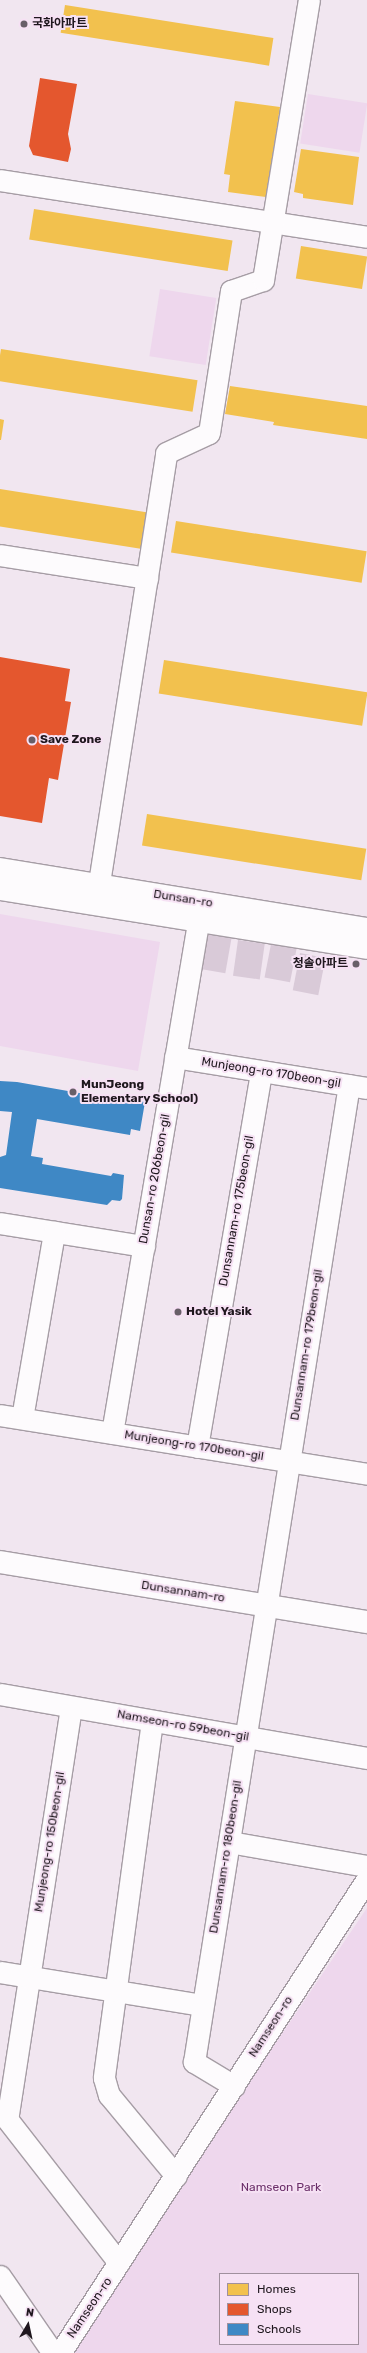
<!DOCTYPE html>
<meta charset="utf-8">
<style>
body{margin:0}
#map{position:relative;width:367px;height:2353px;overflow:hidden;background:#f1e6f0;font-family:Rubik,"Noto Sans KR",sans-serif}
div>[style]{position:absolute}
.green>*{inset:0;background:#eed7ed;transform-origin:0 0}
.homes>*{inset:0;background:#f2c14e;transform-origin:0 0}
.shops>*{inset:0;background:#e4572e}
.schools>*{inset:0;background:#3f88c5}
.building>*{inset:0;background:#d9cad8;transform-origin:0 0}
.roads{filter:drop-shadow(1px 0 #a69da5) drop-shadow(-1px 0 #a69da5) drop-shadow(0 1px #a69da5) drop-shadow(0 -1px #a69da5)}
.minor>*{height:21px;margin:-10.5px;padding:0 10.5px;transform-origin:10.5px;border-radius:10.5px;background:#fdfbfd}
.major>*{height:22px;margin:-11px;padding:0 11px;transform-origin:11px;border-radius:11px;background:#fdfbfd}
.dots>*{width:11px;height:11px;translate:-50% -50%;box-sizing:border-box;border:2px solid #f6e1f4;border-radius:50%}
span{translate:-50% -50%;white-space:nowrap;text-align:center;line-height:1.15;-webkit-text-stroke:4px #f6e1f4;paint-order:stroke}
.poi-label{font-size:12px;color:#1f171e;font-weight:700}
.left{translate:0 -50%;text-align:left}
.right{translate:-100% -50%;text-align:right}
.street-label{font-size:12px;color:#1f171e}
.park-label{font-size:12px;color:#6a2e69}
.legend{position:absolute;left:219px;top:2273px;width:140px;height:72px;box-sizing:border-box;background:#f6e1f4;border:1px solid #a0909e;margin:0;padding:5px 7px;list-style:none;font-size:12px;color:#1f171e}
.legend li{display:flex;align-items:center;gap:8px;height:20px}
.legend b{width:20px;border:1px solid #a0909e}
.north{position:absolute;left:8px;top:2305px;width:40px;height:40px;-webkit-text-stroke:3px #f6e1f4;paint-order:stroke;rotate:9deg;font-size:11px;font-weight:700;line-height:16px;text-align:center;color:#1f171e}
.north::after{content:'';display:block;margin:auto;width:14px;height:18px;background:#1f171e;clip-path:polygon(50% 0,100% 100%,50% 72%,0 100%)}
</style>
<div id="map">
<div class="green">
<div style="left:308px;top:94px;width:60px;height:50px;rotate:9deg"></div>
<div style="left:160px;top:289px;width:57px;height:68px;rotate:9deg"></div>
<div style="clip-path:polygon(0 914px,160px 942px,138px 1071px,0 1046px)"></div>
<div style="clip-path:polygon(evenodd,367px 1908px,367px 2353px,67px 2353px,119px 2275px,367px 1908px,220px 2274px,358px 2274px,358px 2344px,220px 2344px,220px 2274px)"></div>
</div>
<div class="homes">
<div style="left:65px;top:5px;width:211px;height:28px;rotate:9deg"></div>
<div style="clip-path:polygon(235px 101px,280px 107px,266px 197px,228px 192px,230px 175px,224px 174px)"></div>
<div style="clip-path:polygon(301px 149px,359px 157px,353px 205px,303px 198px,303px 194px,294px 192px)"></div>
<div style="left:34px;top:209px;width:201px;height:31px;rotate:9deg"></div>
<div style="left:301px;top:246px;width:67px;height:33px;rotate:9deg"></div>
<div style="left:1px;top:349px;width:199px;height:32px;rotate:9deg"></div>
<div style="clip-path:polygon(230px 386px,367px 406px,367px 439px,273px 425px,274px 422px,225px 414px)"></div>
<div style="clip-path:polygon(0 419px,4px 420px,1px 440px,0 440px)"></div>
<div style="left:0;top:489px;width:153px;height:37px;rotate:9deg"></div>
<div style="left:176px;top:521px;width:193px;height:32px;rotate:9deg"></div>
<div style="left:164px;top:660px;width:206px;height:34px;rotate:9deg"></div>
<div style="left:147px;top:814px;width:222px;height:32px;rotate:9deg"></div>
</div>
<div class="shops">
<div style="clip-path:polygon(40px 78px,77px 84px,68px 134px,71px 149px,68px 162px,33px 155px,29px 146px)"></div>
<div style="clip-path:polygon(0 657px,70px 669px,65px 701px,71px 702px,58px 780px,49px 778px,42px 823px,0 816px)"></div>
</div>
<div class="schools">
<div style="clip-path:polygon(0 1081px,17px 1082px,130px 1102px,131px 1100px,145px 1102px,140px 1131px,131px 1129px,130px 1135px,37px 1119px,31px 1156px,43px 1158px,42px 1164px,111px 1176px,113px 1173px,124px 1175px,122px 1199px,120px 1201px,112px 1200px,107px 1205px,0 1188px,0 1157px,6px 1155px,12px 1112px,0 1111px)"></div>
</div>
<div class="building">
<div style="left:204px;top:933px;width:28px;height:36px;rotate:10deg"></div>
<div style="left:238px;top:940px;width:27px;height:36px;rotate:8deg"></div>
<div style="left:271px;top:944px;width:26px;height:34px;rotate:11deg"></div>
<div style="left:300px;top:953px;width:26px;height:38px;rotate:11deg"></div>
</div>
<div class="roads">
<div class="minor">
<div style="left:0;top:180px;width:371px;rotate:8.8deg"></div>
<div style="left:0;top:555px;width:149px;rotate:8.9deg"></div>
<div style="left:96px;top:902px;width:454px;rotate:-81.1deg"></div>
<div style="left:166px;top:453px;width:47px;rotate:-24.9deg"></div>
<div style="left:209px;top:433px;width:144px;rotate:-81.2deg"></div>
<div style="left:231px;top:291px;width:34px;rotate:-19deg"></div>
<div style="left:263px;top:280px;width:284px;rotate:-80.7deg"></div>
<div style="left:175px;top:1057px;width:194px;rotate:9.2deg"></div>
<div style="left:0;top:1223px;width:146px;rotate:9.1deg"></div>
<div style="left:0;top:1415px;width:372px;rotate:9.1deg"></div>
<div style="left:22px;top:1418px;width:189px;rotate:-80.2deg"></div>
<div style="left:112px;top:1433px;width:535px;rotate:-80.43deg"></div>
<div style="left:197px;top:1447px;width:381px;rotate:-80.3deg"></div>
<div style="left:0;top:1694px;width:373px;rotate:9.9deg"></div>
<div style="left:71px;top:1707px;width:417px;rotate:98.8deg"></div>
<div style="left:7px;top:2119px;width:182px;rotate:52.1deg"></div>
<div style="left:152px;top:1721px;width:360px;rotate:97.7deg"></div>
<div style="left:104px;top:2078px;width:18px;rotate:74deg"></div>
<div style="left:109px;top:2095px;width:105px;rotate:50.4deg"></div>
<div style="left:229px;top:1842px;width:140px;rotate:9.9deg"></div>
<div style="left:0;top:1972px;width:204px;rotate:9.3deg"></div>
<div style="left:234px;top:2086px;width:47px;rotate:-149deg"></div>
<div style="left:194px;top:2062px;width:989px;rotate:-80.99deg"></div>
<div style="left:0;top:2276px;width:93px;rotate:55.5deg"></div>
<div style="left:60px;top:2353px;width:565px;rotate:-57.07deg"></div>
</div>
<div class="major">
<div style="left:0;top:869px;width:372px;rotate:9.3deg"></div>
<div style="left:0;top:889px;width:372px;rotate:9.1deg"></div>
<div style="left:0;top:1562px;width:372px;rotate:9.3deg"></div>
</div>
</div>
<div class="dots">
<div style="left:24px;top:24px;background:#685f68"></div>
<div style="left:32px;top:740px;background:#685f68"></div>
<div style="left:356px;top:964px;background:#685f68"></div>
<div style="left:73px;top:1092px;background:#685f68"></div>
<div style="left:178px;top:1312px;background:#685f68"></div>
</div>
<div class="poi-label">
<span class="left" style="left:32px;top:24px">국화아파트</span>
<span class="left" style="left:40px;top:740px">Save Zone</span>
<span class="right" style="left:348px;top:964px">청솔아파트</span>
<span class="left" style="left:81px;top:1092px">MunJeong<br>Elementary School)</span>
<span class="left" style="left:186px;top:1312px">Hotel Yasik</span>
</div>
<div class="street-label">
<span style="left:183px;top:899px;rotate:9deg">Dunsan-ro</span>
<span style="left:271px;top:1073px;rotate:9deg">Munjeong-ro 170beon-gil</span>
<span style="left:155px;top:1179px;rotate:-80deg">Dunsan-ro 206beon-gil</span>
<span style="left:237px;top:1211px;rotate:-80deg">Dunsannam-ro 175beon-gil</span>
<span style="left:307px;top:1345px;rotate:-81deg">Dunsannam-ro 179beon-gil</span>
<span style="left:194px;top:1446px;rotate:9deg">Munjeong-ro 170beon-gil</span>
<span style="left:183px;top:1592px;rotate:9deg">Dunsannam-ro</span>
<span style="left:183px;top:1726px;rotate:10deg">Namseon-ro 59beon-gil</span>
<span style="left:50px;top:1842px;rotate:-81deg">Munjeong-ro 150beon-gil</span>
<span style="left:226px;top:1857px;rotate:-81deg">Dunsannam-ro 180beon-gil</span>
<span style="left:271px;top:2027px;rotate:-57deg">Namseon-ro</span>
<span style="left:90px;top:2308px;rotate:-56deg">Namseon-ro</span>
</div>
<div class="park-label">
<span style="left:281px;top:2188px">Namseon Park</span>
</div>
<ul class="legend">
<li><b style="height:11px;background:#f2c14e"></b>Homes</li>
<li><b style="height:11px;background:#e4572e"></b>Shops</li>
<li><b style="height:11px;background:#3f88c5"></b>Schools</li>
</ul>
<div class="north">N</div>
</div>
